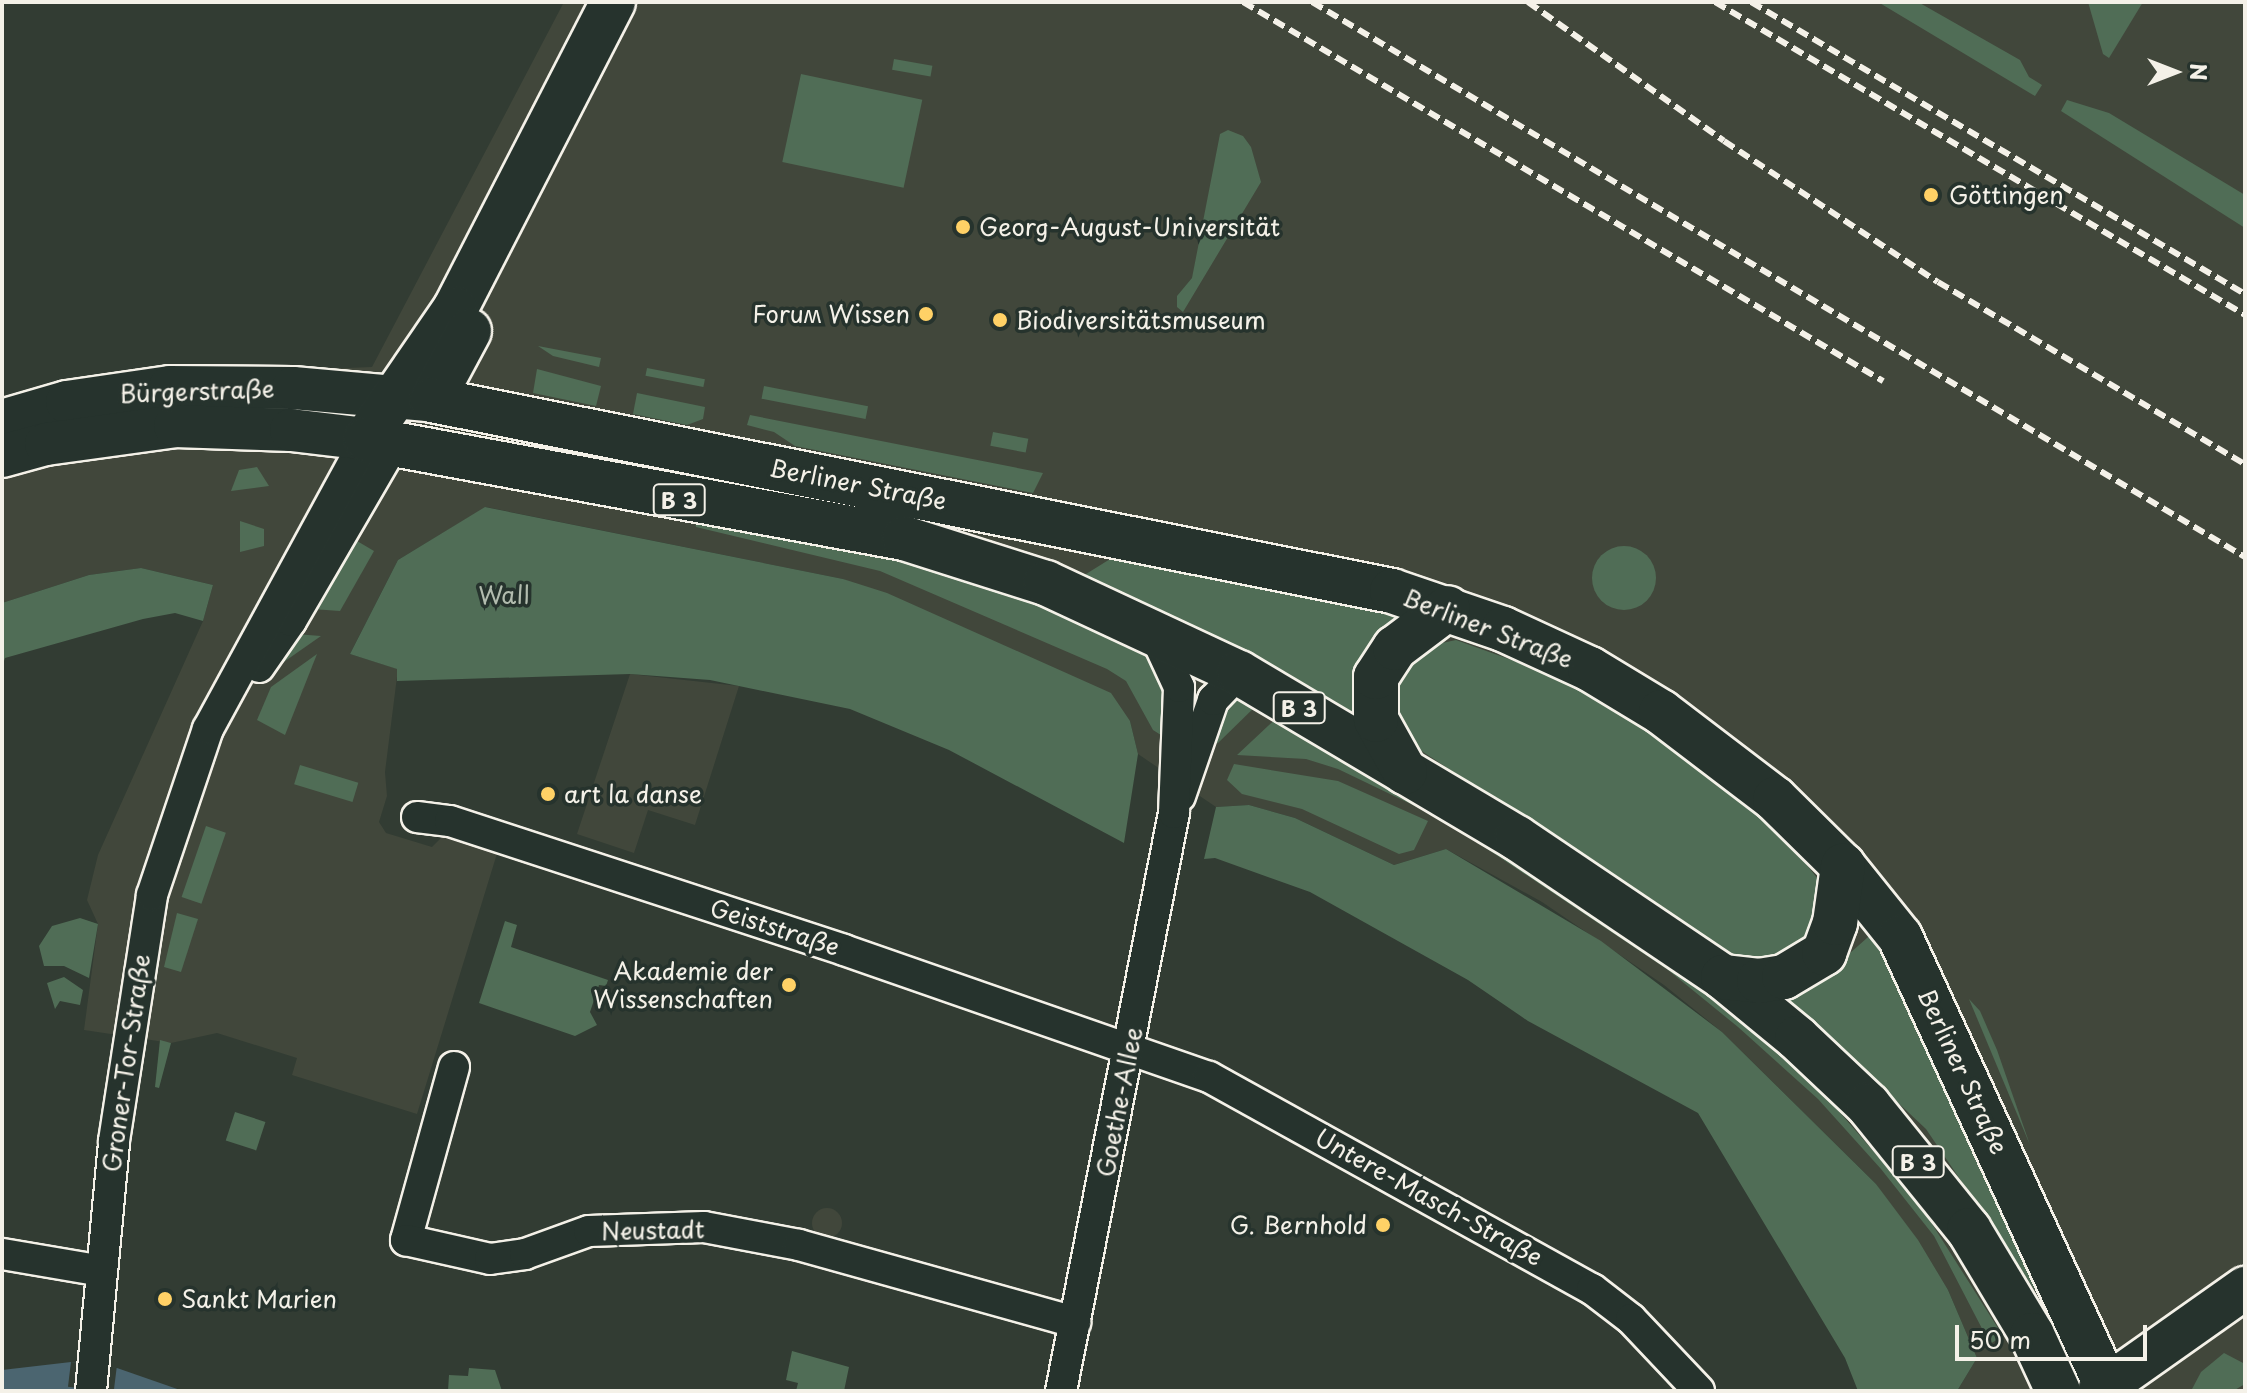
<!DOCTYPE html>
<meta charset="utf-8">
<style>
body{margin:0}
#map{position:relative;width:2247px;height:1393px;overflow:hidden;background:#323c33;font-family:"Playpen Sans",sans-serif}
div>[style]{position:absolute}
.built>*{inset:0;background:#41473b}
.round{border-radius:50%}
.green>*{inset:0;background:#506d56;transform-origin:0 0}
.water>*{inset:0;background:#4b6570}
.pier>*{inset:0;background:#323c33;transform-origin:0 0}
.roads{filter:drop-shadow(2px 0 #f4f1e8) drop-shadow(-2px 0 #f4f1e8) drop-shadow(0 2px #f4f1e8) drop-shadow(0 -2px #f4f1e8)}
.street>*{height:30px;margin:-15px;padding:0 15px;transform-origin:15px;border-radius:15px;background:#26332d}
.secondary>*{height:42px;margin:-21px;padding:0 21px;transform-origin:21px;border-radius:21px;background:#26332d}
.primary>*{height:44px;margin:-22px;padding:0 22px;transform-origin:22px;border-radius:22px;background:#26332d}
.rail>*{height:6px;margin-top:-3px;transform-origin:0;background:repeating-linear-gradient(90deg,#f4f1e8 0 12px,transparent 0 18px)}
.dots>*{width:22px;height:22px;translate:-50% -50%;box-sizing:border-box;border:4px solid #26332d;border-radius:50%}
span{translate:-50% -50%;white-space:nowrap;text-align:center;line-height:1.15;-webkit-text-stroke:7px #26332d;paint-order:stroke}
.shield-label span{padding:2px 6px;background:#26332d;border:2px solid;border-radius:6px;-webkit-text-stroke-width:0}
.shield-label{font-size:22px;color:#f4f1e8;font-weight:700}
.poi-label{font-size:24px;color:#f4f1e8}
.left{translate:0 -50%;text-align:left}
.right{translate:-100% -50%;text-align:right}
.street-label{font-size:24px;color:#f4f1e8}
.park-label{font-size:24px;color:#b2bcae}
.frame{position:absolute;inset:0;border:4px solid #f4f1e8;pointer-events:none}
.north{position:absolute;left:2135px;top:32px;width:80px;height:80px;-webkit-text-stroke:6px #26332d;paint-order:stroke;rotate:90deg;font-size:22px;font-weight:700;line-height:32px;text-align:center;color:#f4f1e8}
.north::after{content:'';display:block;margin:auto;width:28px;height:36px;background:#f4f1e8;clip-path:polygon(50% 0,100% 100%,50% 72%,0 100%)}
.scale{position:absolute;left:1955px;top:1325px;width:192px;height:36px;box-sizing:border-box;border:4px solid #f4f1e8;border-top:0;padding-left:10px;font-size:24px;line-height:28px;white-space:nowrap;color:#f4f1e8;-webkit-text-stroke:6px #26332d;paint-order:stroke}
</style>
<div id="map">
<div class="built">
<div style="clip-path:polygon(564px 2px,2245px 2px,2245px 1391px,1957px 1391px,1977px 1358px,1948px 1290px,1876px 1184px,1722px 1032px,1664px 985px,1542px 902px,1446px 849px,1394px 865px,1295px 818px,1249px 805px,1216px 807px,1138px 754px,1130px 721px,843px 579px,486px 507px,398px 560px,350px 654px,398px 669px,385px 772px,387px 796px,379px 822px,386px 833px,432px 847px,448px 831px,499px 847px,417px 1114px,292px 1075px,297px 1058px,217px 1033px,171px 1043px,84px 1030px,98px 924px,87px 900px,98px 855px,203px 621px,213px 585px,141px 568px,89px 575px,2px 603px,2px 411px,175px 375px,372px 367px)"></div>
<div style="clip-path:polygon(630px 674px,739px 686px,695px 825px,648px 810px,634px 853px,577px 834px)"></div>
<div class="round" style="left:812px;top:1208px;width:30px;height:30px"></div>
</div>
<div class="green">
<div style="clip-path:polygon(1878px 2px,1918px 2px,2020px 60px,2029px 77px,2042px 85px,2035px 96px)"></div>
<div style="clip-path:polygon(2088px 2px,2143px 2px,2109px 58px,2103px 54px)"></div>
<div style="left:894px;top:59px;width:39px;height:11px;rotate:10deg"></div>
<div style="left:801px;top:74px;width:124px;height:90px;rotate:12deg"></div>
<div style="clip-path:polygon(2067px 100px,2109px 113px,2245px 195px,2245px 228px,2061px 111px)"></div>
<div style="clip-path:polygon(1228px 130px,1243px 136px,1251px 147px,1261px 182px,1183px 312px,1177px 307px,1177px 296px,1192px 278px,1220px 134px)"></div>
<div style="clip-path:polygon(538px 346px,601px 358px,599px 367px,553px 356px)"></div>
<div style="left:647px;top:368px;width:59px;height:8px;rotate:11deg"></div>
<div style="clip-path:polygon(537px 369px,601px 386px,596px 406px,533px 393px)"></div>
<div style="left:764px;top:386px;width:106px;height:13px;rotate:11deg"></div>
<div style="clip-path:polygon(637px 393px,705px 407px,703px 419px,687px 425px,633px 414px)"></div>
<div style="clip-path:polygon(750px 415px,1043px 473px,1033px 493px,795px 446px,774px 432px,747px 425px)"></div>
<div style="left:993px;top:432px;width:36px;height:14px;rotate:11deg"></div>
<div style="clip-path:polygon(257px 467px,269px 486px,231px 491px,239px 470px)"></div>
<div style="clip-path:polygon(485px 507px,843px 579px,887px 593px,1111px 693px,1130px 721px,1138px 754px,1124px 843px,949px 750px,850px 709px,710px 680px,630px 674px,397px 681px,397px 669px,350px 654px,398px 560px)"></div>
<div style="clip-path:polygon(240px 521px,264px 529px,264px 546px,240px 552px)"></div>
<div style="clip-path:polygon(721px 521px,858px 541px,1140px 639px,1168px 682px,1164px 737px,1153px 730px,1126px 681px,1107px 669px,880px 571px,696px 527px,695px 522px)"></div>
<div style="clip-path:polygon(352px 538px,374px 551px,340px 611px,312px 609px)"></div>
<div class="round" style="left:1592px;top:546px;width:64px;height:64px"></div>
<div style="clip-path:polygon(1123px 551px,1403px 616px,1359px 727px,1078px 579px)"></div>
<div style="clip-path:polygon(141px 568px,213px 585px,203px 621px,175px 613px,143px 619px,5px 658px,2px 667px,2px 603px,89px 575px)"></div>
<div style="clip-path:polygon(295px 634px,321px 636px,268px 673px)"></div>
<div style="clip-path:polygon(1456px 640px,1586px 687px,1759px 804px,1821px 883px,1811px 939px,1774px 961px,1737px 958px,1417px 748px,1404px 733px,1393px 700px,1405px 660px,1428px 646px)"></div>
<div style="clip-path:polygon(317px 654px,285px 735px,257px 720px,271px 687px)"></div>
<div style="clip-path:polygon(1237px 695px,1261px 701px,1218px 743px,1207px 745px,1220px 706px)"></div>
<div style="clip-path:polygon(1282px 713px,1440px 813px,1667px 963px,1763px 1040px,1829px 1100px,1920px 1205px,2003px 1336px,1990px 1344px,1934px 1236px,1881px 1169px,1818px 1099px,1738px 1027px,1668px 970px,1444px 820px,1338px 769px,1306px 759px,1237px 755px)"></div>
<div style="clip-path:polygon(1234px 764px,1338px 781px,1428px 821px,1414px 850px,1399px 854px,1302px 809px,1242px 794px,1227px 780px)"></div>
<div style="left:300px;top:765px;width:61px;height:20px;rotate:17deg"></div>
<div style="clip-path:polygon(1249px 805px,1295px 818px,1394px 865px,1446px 849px,1601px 941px,1722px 1032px,1876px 1184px,1918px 1240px,1948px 1290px,1977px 1358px,1957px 1391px,1858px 1391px,1845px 1358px,1698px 1113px,1528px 1021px,1468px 980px,1310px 892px,1215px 858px,1204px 859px,1216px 807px)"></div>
<div style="left:206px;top:826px;width:21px;height:75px;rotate:19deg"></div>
<div style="clip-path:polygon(177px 913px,198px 919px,181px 972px,164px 967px)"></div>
<div style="clip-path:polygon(80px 918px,98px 924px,89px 978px,64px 966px,44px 966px,39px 946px,52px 926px)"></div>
<div style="clip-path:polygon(505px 921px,517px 925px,511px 947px,608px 980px,606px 986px,599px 985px,590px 1012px,597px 1025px,575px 1036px,479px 1003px)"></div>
<div style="clip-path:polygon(1876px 930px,2049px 1311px,1926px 1129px,1787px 998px,1841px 961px)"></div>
<div style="clip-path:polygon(64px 977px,83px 990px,80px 1005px,60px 1001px,55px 1009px,47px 983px)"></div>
<div style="clip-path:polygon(1969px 999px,1980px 1011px,1997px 1050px,2030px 1145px)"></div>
<div style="clip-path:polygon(160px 1040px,171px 1043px,159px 1088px,155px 1087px)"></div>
<div style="left:235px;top:1112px;width:32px;height:30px;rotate:18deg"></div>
<div style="clip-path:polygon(792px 1351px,849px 1367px,844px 1391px,796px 1391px,798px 1383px,786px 1380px)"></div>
<div style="clip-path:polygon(2224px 1353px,2245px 1364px,2245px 1384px,2233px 1391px,2191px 1391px,2201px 1372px)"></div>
<div style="clip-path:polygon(469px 1368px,495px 1370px,502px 1391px,448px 1391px,449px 1375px,468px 1376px)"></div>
</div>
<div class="water">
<div style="clip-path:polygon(71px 1362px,117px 1368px,183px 1391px,2px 1391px,2px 1370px)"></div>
</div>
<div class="pier">
<div style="left:71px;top:1362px;width:46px;height:25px;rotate:7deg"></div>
</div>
<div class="roads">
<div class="street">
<div style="left:259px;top:667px;width:56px;rotate:-55.2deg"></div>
<div style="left:291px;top:621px;width:205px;rotate:-59.8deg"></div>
<div style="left:1180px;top:796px;width:102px;rotate:-71deg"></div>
<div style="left:1213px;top:700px;width:37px;rotate:-46deg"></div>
<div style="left:417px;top:817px;width:33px;rotate:7deg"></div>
<div style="left:450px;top:821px;width:415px;rotate:18.1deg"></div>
<div style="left:844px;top:950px;width:386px;rotate:19.2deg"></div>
<div style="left:1209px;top:1077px;width:438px;rotate:29deg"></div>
<div style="left:1592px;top:1289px;width:49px;rotate:37.6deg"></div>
<div style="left:1631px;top:1319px;width:99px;rotate:46.6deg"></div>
<div style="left:454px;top:1067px;width:180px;rotate:105.5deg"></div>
<div style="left:406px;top:1240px;width:86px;rotate:12.7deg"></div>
<div style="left:490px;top:1259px;width:35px;rotate:-8deg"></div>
<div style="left:525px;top:1254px;width:68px;rotate:-19.8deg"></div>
<div style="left:589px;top:1231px;width:115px;rotate:-2deg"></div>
<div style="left:704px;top:1227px;width:97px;rotate:10.7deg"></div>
<div style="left:799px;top:1245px;width:287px;rotate:15.6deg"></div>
<div style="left:2px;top:1254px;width:101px;rotate:9.6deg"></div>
<div style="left:91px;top:1391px;width:251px;rotate:-84.7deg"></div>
<div style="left:114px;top:1141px;width:249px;rotate:-81.2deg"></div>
<div style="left:152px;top:895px;width:175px;rotate:-71.4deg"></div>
<div style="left:208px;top:729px;width:330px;rotate:-61.4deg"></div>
<div style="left:1061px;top:1391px;width:589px;rotate:-78.94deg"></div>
<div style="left:1174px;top:813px;width:126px;rotate:-87.7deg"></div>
<div style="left:1179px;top:687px;width:62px;rotate:-114.9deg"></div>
</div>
<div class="secondary">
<div style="left:2px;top:421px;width:68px;rotate:-16.3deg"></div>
<div style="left:67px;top:402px;width:104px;rotate:-8.3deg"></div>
<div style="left:170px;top:387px;width:123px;rotate:0.5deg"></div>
<div style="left:293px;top:388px;width:135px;rotate:5.1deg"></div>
<div style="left:2px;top:456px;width:46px;rotate:-15.3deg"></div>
<div style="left:46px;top:444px;width:130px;rotate:-7.9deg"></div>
<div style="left:175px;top:426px;width:116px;rotate:2deg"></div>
<div style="left:291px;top:430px;width:76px;rotate:6.8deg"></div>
<div style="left:2099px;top:1391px;width:179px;rotate:-35.2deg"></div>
</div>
<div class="primary">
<div style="left:613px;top:2px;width:345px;rotate:117.2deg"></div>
<div style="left:455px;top:309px;width:158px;rotate:124.4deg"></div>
<div style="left:366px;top:439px;width:547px;rotate:10.43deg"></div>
<div style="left:904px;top:538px;width:149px;rotate:17.6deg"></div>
<div style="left:1046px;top:583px;width:213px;rotate:25deg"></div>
<div style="left:1239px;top:673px;width:323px;rotate:30.7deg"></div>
<div style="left:1517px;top:838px;width:249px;rotate:34deg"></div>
<div style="left:1723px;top:977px;width:96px;rotate:39.5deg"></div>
<div style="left:1797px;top:1038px;width:98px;rotate:43.3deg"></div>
<div style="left:1868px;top:1105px;width:161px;rotate:51.1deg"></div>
<div style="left:1969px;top:1230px;width:122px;rotate:59deg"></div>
<div style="left:2032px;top:1335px;width:62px;rotate:65.1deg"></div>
<div style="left:469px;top:331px;width:78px;rotate:118.2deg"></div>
<div style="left:432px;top:400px;width:979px;rotate:11.25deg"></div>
<div style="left:1392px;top:591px;width:117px;rotate:18.9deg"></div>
<div style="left:1503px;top:629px;width:96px;rotate:24.7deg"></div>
<div style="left:1590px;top:669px;width:83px;rotate:31.2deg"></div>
<div style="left:1661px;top:712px;width:143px;rotate:37.3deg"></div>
<div style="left:1775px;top:799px;width:95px;rotate:44.6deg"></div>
<div style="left:1843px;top:866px;width:91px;rotate:51.2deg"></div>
<div style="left:1900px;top:937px;width:500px;rotate:65.3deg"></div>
<div style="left:1405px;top:772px;width:60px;rotate:-119.1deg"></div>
<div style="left:1376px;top:720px;width:43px;rotate:-90deg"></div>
<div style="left:1376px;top:677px;width:35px;rotate:-57deg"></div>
<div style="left:1395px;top:648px;width:66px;rotate:-37deg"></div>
<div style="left:1723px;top:977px;width:36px;rotate:6deg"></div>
<div style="left:1759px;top:981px;width:25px;rotate:-9deg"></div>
<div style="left:1784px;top:977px;width:47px;rotate:-31deg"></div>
<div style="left:1824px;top:953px;width:32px;rotate:-70deg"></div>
<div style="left:1835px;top:923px;width:58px;rotate:-82deg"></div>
</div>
</div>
<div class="rail">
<div style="left:1243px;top:2px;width:744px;rotate:30.63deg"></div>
<div style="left:1312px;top:2px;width:1086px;rotate:30.75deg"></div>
<div style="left:1528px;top:2px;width:240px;rotate:35.3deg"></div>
<div style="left:1724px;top:141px;width:256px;rotate:33.4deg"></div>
<div style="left:1938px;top:282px;width:357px;rotate:30.7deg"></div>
<div style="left:1715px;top:2px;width:616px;rotate:30.56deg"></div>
<div style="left:1751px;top:2px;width:574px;rotate:30.59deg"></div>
</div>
<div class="dots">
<div style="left:1931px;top:195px;background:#ffd166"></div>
<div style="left:963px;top:227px;background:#ffd166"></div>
<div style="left:926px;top:314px;background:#ffd166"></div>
<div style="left:1000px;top:320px;background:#ffd166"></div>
<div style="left:548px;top:794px;background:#ffd166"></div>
<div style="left:789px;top:985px;background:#ffd166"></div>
<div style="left:1383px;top:1225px;background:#ffd166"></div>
<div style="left:165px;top:1299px;background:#ffd166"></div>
</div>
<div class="shield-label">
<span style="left:679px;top:500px">B 3</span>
<span style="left:1299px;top:708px">B 3</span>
<span style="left:1918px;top:1162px">B 3</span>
</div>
<div class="poi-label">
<span class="left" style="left:1949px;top:195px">Göttingen</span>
<span class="left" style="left:979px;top:227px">Georg-August-Universität</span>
<span class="right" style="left:910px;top:314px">Foruʍ Wissen</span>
<span class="left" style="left:1016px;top:320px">Biodiversitätsmuseum</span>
<span class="left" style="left:564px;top:794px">art la danse</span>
<span class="right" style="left:773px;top:985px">Akademie der<br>Wissenschaften</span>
<span class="right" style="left:1367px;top:1225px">G. Bernhold</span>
<span class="left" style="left:181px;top:1299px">Sankt Marien</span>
</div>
<div class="street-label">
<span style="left:197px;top:391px;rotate:-2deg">Bürgerstraße</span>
<span style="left:858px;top:484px;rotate:11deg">Berliner Straße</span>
<span style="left:1488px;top:628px;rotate:21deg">Berliner Straße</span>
<span style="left:775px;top:927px;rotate:18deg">Geiststraße</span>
<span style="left:126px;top:1063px;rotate:-82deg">Groner-Tor-Straße</span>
<span style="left:1963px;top:1071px;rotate:65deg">Berliner Straße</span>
<span style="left:1119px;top:1102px;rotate:-79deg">Goethe-Allee</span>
<span style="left:1429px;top:1197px;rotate:29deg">Untere-Masch-Straße</span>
<span style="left:653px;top:1230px;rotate:-1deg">Neustadt</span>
</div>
<div class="park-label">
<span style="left:504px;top:595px">Wall</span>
</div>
<div class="frame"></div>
<div class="north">N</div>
<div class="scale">50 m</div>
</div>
